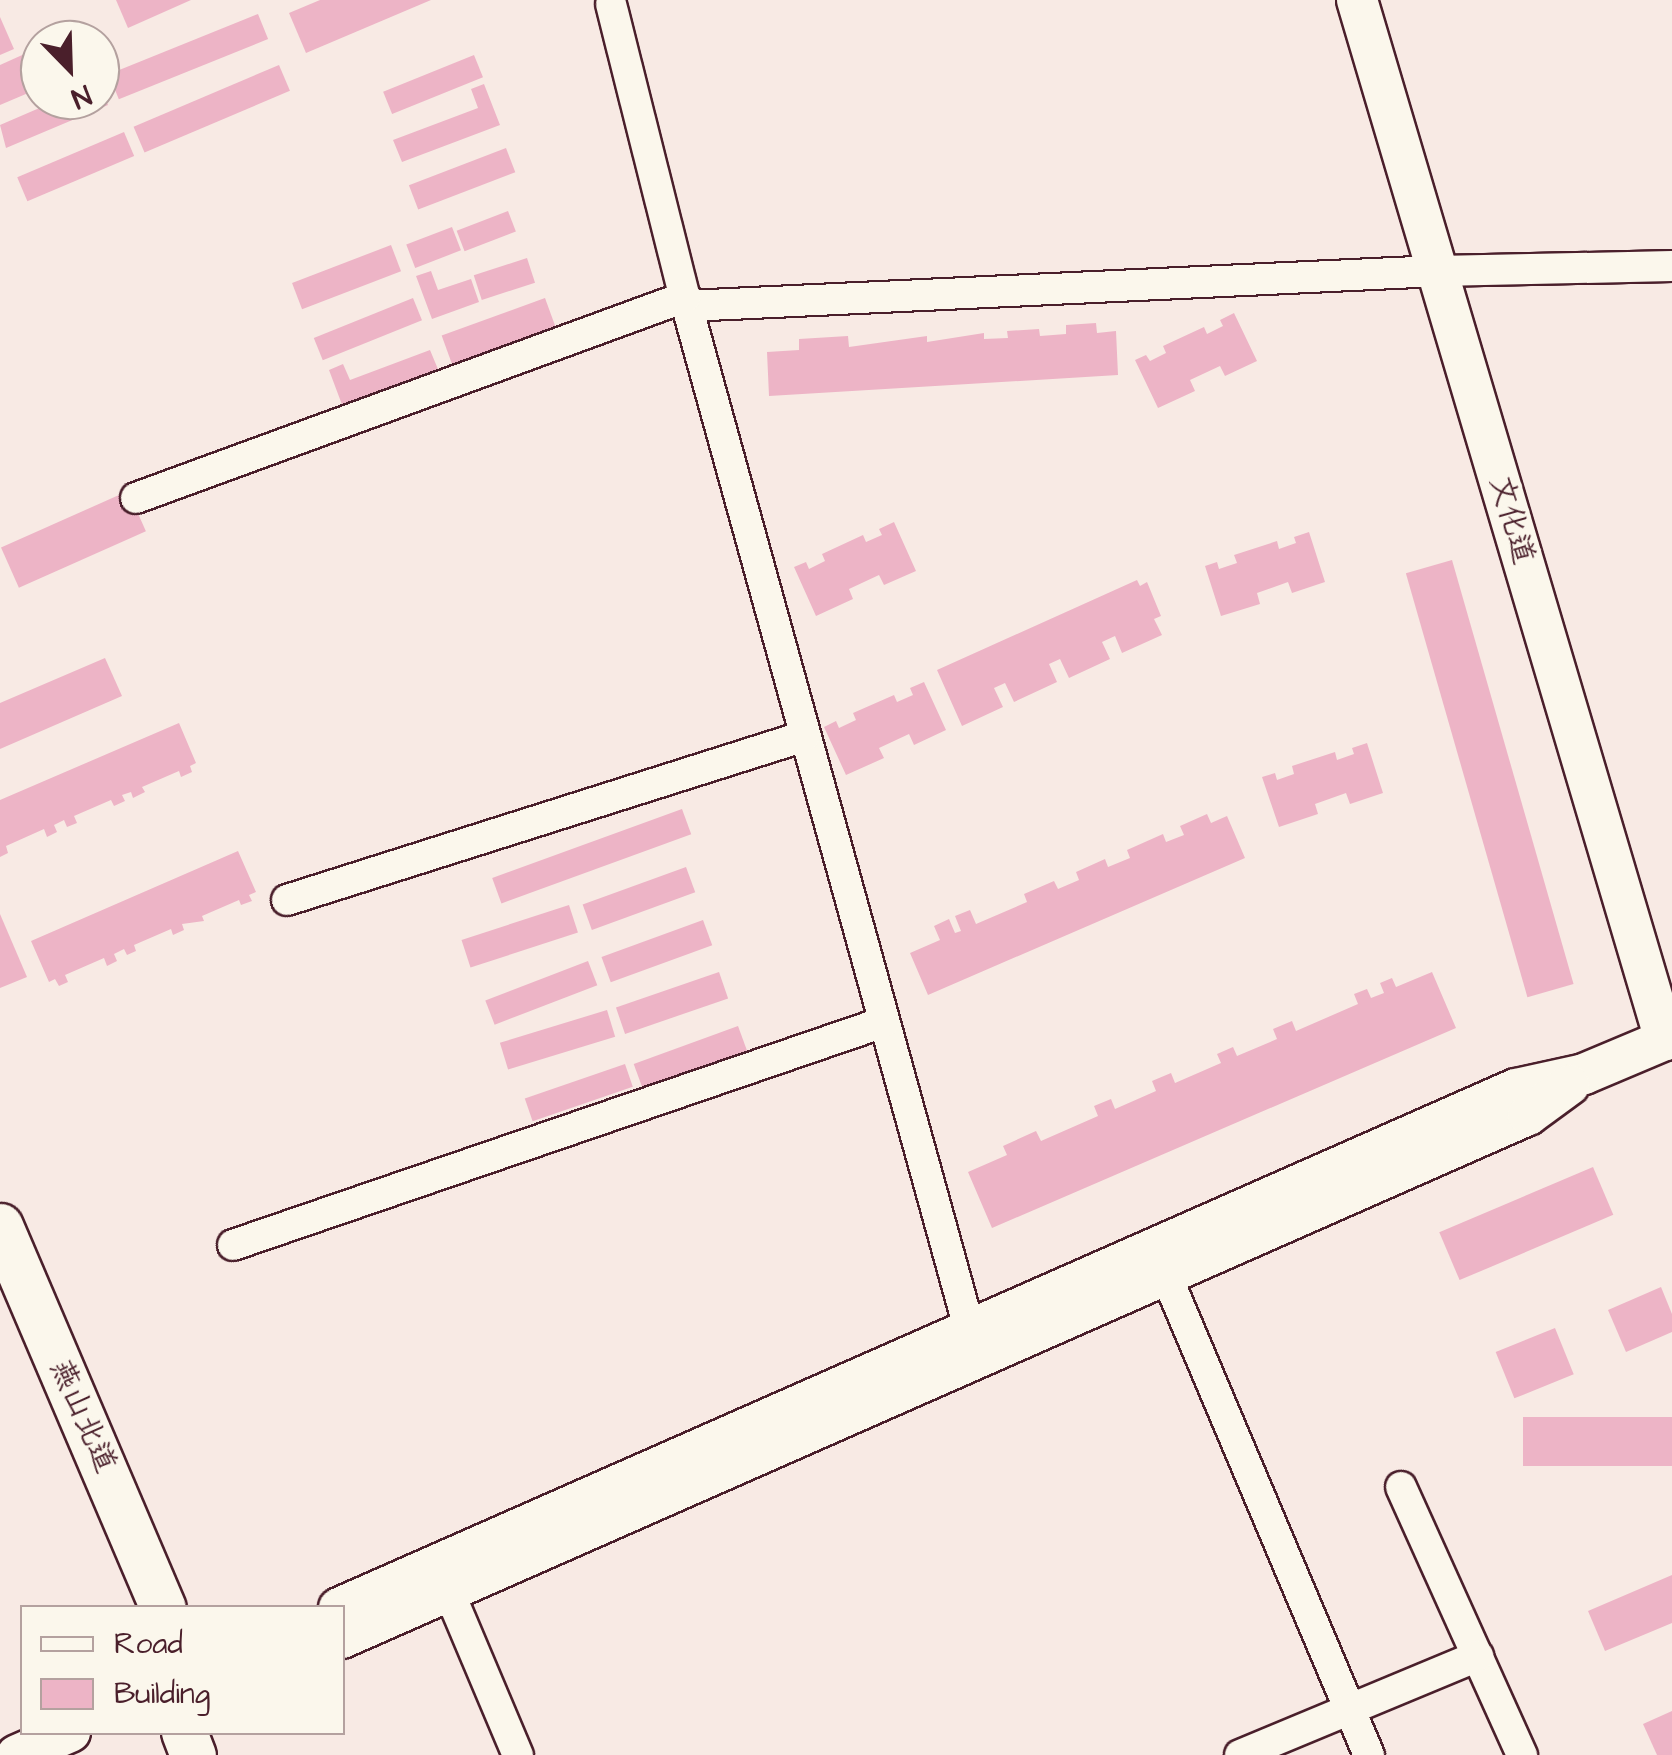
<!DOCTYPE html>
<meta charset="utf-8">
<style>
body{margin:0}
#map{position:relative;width:1672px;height:1755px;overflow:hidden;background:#f8eae4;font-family:"Architects Daughter","LXGW WenKai TC",sans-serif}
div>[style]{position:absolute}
.building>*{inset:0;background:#edb4c6;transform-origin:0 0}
.roads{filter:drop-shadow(2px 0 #4a1f2b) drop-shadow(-2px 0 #4a1f2b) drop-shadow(0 2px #4a1f2b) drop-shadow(0 -2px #4a1f2b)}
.minor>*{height:30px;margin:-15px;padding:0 15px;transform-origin:15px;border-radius:15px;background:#fbf7ec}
.secondary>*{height:40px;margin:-20px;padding:0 20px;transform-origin:20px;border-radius:20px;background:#fbf7ec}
.primary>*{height:45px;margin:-22.5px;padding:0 22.5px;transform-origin:22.5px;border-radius:22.5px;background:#fbf7ec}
span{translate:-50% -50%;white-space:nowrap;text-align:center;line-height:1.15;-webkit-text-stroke:8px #fbf7ec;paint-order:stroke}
.street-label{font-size:30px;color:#4a1f2b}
.legend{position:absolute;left:20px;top:1605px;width:325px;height:130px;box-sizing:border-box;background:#fbf7ec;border:2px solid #b4a19f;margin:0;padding:12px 18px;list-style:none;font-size:30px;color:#4a1f2b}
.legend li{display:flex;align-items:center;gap:20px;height:50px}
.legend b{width:50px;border:2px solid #b4a19f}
.north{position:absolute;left:20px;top:20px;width:100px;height:100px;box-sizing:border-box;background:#fbf7ec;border:2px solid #b4a19f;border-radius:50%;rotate:157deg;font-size:28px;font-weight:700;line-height:40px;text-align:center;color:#4a1f2b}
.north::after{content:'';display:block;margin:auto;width:35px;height:45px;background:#4a1f2b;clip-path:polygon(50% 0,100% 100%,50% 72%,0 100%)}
</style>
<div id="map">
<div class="building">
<div style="clip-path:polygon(116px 0,191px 0,128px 28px)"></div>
<div style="clip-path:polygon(320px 0,431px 0,306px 53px,289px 13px)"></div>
<div style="left:258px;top:14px;width:27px;height:161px;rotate:68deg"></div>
<div style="clip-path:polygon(0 17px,14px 49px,0 55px)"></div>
<div style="clip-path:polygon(40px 47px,40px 88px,0 105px,0 65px)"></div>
<div style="left:474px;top:55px;width:24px;height:98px;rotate:68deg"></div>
<div style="left:279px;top:65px;width:28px;height:158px;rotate:67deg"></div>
<div style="clip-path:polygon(484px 84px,500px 125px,402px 162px,393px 140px,478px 108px,471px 89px)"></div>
<div style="clip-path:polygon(100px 85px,108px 105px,6px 148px,0 125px,58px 100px,100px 100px)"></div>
<div style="left:124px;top:132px;width:26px;height:116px;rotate:67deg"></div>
<div style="left:506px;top:148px;width:26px;height:104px;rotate:69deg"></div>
<div style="left:508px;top:211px;width:22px;height:55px;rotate:69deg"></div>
<div style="left:452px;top:227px;width:25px;height:49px;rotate:69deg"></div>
<div style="left:391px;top:245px;width:28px;height:106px;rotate:69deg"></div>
<div style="left:527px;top:258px;width:26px;height:56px;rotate:72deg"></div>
<div style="clip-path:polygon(431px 271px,438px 290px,471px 279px,479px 302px,432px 319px,416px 276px)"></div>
<div style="left:413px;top:298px;width:24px;height:107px;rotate:68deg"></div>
<div style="left:545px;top:298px;width:40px;height:110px;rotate:70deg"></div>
<div style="clip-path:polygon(1234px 313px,1257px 361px,1225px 376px,1220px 366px,1190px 380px,1195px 391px,1158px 408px,1135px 360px,1146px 355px,1150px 361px,1166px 353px,1163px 346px,1204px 327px,1207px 334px,1223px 326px,1220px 320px)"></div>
<div style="clip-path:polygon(1096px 323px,1097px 333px,1116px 331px,1118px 375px,769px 396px,767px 352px,799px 350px,799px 339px,848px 336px,849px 347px,927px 336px,927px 342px,984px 333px,984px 339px,1008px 338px,1007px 331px,1039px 329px,1040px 336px,1066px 334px,1066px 325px)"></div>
<div style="clip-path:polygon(430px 350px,440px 374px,344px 410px,329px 370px,343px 364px,350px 380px)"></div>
<div style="left:128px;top:491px;width:44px;height:139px;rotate:66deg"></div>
<div style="clip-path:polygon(894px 522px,916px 571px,884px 585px,879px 575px,849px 589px,853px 599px,816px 616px,794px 567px,806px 562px,809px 569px,825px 561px,822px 554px,863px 535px,866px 542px,882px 535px,879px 529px)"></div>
<div style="clip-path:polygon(1309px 532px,1325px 582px,1292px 593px,1288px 582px,1257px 593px,1260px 604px,1221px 616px,1205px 566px,1217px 562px,1219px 569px,1237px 563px,1234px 555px,1277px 541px,1279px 549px,1296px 543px,1294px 537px)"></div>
<div style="left:1452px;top:560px;width:441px;height:48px;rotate:74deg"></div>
<div style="clip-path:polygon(1137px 580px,1140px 586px,1147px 582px,1161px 616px,1154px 619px,1162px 635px,1122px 653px,1115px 636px,1102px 642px,1110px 659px,1069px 678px,1060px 659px,1049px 664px,1057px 682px,1014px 702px,1005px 683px,994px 688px,1003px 707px,962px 726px,937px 670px)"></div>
<div style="clip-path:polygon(105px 658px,122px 696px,0 749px,0 703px)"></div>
<div style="clip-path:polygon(924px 682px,946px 730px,914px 745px,909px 734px,879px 748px,884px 758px,846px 775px,824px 727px,836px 721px,839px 728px,856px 720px,853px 713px,894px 695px,897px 702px,913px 695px,910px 688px)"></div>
<div style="clip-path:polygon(179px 723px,196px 763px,190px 766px,192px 772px,181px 777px,179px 771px,142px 787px,145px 792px,133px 798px,131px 792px,122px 795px,125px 801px,114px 806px,111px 800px,74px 816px,77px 823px,67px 827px,64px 820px,54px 825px,57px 832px,47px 837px,44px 829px,6px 846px,8px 853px,0 857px,0 800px)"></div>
<div style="clip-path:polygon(1367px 743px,1383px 793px,1350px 804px,1346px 793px,1315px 804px,1318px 814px,1279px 827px,1262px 777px,1275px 773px,1277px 780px,1294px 774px,1292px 766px,1335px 752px,1337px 760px,1354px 754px,1352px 748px)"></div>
<div style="left:682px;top:809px;width:27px;height:202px;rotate:70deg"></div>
<div style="clip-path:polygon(1207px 814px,1211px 823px,1227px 816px,1245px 858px,928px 995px,910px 953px,940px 940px,934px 926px,949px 919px,955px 933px,961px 931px,955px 916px,970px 910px,976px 924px,1027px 902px,1024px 894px,1054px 881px,1058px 889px,1079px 880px,1076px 872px,1105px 859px,1108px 867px,1130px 858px,1127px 850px,1163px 834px,1166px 842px,1184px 835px,1180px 826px)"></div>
<div style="clip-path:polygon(238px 851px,256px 892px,249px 895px,252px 901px,241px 905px,239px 900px,202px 916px,204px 921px,182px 924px,184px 930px,173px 935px,171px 929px,134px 945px,136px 951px,127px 955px,124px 949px,114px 954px,117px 961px,107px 966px,104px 958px,65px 975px,68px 982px,59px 986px,55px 979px,49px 982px,31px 941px)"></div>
<div style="left:686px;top:867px;width:27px;height:110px;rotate:70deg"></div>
<div style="left:569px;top:905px;width:29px;height:113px;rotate:72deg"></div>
<div style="clip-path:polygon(0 914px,27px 977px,0 988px)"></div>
<div style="left:703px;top:920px;width:27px;height:108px;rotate:70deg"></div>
<div style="left:588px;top:961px;width:26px;height:110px;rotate:69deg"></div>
<div style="left:719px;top:972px;width:28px;height:109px;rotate:71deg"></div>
<div style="clip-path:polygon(1432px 972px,1456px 1028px,992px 1228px,968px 1172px,1007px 1155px,1003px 1146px,1036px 1131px,1041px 1141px,1098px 1116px,1094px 1106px,1111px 1099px,1115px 1109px,1156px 1091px,1152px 1081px,1171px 1073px,1175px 1083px,1221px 1063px,1217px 1054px,1233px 1047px,1237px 1056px,1277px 1039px,1273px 1029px,1292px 1021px,1296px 1031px,1358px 1004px,1354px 994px,1367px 989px,1371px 998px,1384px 993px,1380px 983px,1392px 978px,1396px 987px)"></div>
<div style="left:607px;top:1010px;width:28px;height:112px;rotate:73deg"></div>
<div style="left:738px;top:1026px;width:27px;height:111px;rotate:70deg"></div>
<div style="left:625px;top:1064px;width:24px;height:106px;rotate:71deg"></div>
<div style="left:1593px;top:1167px;width:52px;height:167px;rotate:67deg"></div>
<div style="clip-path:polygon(1661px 1287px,1672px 1314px,1672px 1332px,1626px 1352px,1608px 1310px)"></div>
<div style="left:1555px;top:1328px;width:50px;height:64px;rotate:68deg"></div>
<div style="left:1672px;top:1417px;width:49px;height:149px;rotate:90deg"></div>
<div style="clip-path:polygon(1672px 1575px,1672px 1623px,1605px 1651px,1588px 1611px)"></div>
<div style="clip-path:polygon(1672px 1711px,1672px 1755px,1657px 1755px,1643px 1724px)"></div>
</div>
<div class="roads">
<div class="minor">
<div style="left:611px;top:4px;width:311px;rotate:75.9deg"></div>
<div style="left:687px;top:306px;width:1063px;rotate:74.57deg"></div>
<div style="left:687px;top:306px;width:752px;rotate:-2.67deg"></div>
<div style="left:1438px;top:271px;width:234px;rotate:-1.2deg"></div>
<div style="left:136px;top:498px;width:585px;rotate:-20.11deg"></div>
<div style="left:287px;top:900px;width:543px;rotate:-17.57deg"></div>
<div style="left:233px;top:1245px;width:688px;rotate:-18.91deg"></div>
<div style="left:1166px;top:1275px;width:521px;rotate:67.08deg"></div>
<div style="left:1401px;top:1487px;width:294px;rotate:65.7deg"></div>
<div style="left:449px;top:1592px;width:177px;rotate:67.1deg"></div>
<div style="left:1240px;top:1755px;width:258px;rotate:-22.6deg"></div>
</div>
<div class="secondary">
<div style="left:1357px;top:0;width:1085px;rotate:73.5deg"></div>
<div style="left:339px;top:1608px;width:1286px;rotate:-23.8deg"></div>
<div style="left:1516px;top:1089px;width:70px;rotate:-12.4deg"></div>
<div style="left:1584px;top:1074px;width:95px;rotate:-22.8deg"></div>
<div style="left:342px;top:1638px;width:1296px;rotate:-23.8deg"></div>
<div style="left:1528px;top:1115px;width:51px;rotate:-36.2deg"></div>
<div style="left:17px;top:1755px;width:58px;rotate:-23.5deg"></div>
</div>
<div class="primary">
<div style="left:0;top:1226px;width:415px;rotate:66.9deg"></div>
<div style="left:184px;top:1732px;width:25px;rotate:69deg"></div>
</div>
</div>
<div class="street-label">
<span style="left:1512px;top:520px;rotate:74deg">文化道</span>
<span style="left:83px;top:1416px;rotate:66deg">燕山北道</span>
</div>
<ul class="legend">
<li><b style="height:12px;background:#fbf7ec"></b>Road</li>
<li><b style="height:28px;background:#edb4c6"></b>Building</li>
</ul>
<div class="north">N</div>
</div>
